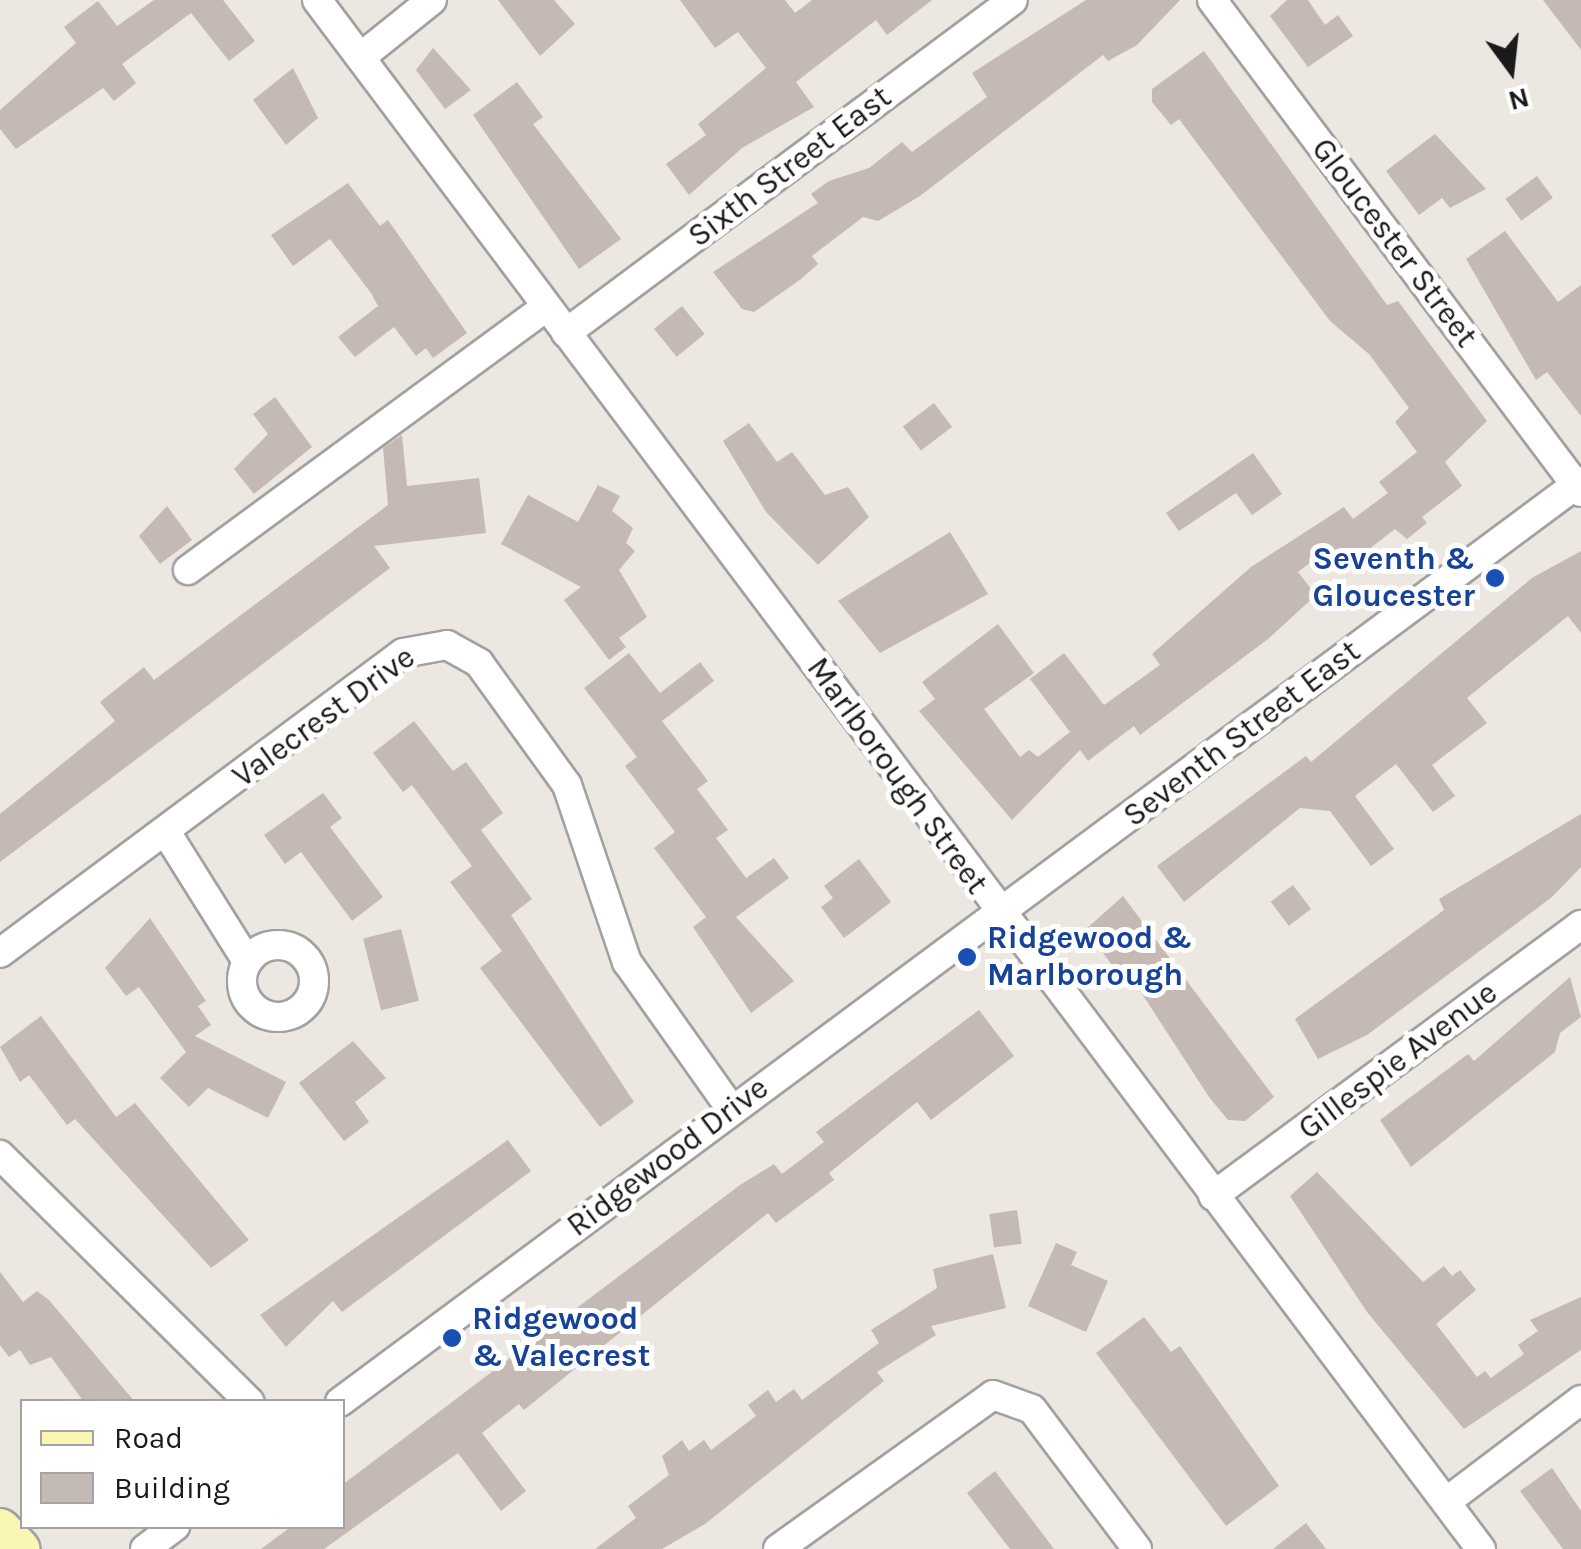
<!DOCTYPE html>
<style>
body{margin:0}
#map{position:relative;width:1581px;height:1549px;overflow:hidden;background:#ece7e0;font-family:Karla,sans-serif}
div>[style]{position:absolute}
.building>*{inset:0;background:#c4b9b3;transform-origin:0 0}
.roads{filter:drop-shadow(2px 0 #a1a1a1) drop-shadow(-2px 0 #a1a1a1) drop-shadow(0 2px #a1a1a1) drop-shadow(0 -2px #a1a1a1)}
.minor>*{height:28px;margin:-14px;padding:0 14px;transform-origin:14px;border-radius:14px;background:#fff}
.minor>.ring{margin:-14px;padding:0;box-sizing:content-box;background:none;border:28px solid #fff;border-radius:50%}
.secondary>*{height:40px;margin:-20px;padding:0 20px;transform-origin:20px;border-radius:20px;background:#f9f7b1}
.dots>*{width:28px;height:28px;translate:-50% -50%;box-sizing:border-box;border:5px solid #fff;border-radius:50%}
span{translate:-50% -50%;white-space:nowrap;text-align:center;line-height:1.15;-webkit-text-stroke:10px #fff;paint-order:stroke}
.street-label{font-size:32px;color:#1a1a1a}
.transit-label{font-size:32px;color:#164399;font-weight:700}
.right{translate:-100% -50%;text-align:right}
.left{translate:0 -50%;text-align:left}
.legend{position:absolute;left:20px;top:1399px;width:325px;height:130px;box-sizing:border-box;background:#fff;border:2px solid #a3a3a3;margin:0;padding:12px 18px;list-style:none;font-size:30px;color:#1a1a1a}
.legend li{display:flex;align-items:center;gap:20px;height:50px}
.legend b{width:50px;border:2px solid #a3a3a3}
.north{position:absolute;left:1461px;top:20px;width:100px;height:100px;-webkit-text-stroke:8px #fff;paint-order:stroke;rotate:165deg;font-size:28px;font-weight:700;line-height:40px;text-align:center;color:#1a1a1a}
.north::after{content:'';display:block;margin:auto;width:35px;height:45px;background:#1a1a1a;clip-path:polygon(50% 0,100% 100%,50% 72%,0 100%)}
</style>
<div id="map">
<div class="building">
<div style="clip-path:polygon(154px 0,223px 0,255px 41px,229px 61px,191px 13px,122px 64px,136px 83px,114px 101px,103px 88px,16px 149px,0 129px,0 110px,76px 43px,64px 27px,98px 1px,117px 26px)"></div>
<div style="clip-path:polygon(498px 0,554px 0,575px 24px,540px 56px)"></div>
<div style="clip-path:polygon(680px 0,785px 0,795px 13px,812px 0,932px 0,887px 35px,876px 20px,796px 82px,814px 107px,742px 148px,689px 195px,666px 164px,706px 135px,698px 124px,766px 68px,738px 32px,715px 48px)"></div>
<div style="clip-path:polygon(1086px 0,1180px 0,1137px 45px,1108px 61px,1103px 55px,920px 196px,878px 221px,863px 217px,812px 256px,818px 264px,801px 279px,754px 312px,742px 309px,713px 272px,818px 203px,811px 194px,829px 181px,869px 168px,902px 142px,912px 152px,987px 97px,972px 73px)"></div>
<div style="clip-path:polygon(1287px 0,1308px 0,1325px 25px,1338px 15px,1353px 36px,1308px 67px,1270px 16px)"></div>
<div style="clip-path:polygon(1543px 0,1581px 0,1581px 50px)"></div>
<div style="clip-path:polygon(433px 48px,471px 90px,445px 109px,416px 70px)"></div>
<div style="clip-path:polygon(1204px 51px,1387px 305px,1398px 301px,1487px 421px,1445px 462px,1462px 486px,1422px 517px,1427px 523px,1407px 539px,1395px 529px,1347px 566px,1332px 546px,1298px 572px,1316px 595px,1268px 639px,1140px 735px,1134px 726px,1088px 761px,1080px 750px,1012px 820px,919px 711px,935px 699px,922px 682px,998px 624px,1034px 673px,984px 709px,1020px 757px,1029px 750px,1038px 757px,1070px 732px,1030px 679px,1064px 653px,1104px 705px,1160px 665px,1152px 654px,1251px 567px,1344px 507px,1353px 519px,1388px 493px,1379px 482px,1417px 452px,1395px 422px,1409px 408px,1369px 354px,1330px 321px,1179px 119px,1171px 125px,1152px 102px,1152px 89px)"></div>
<div style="clip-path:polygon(293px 68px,318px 118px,286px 145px,253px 100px)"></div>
<div style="clip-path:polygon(517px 82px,543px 117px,533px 124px,621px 239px,579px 269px,473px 115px)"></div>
<div style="clip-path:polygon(1435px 134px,1486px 189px,1450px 208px,1442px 198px,1419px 215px,1386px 171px)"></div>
<div style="left:1537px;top:176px;width:27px;height:39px;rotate:54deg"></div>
<div style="clip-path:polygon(348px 183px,380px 226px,388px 220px,467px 333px,433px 358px,426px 348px,416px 356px,394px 327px,355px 357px,338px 337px,378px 306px,371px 293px,330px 239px,293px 266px,271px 235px)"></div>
<div style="clip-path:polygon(1505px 231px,1558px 302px,1581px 285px,1581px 416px,1547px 372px,1536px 380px,1466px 259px)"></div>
<div style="left:682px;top:306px;width:36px;height:36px;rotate:51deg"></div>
<div style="clip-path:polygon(275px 397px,312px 447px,254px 494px,234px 469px,268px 434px,253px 414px)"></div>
<div style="left:934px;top:403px;width:30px;height:39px;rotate:53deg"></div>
<div style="clip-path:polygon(749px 423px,777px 462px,792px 452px,825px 495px,848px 487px,869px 517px,818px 565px,766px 512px,723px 441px)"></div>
<div style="clip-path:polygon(402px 435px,407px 486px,479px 478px,486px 533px,374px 546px,390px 568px,0 862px,0 814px,115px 721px,100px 702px,144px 667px,154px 680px,388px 505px,383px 448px)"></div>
<div style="clip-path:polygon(1253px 453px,1282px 494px,1252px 515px,1236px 493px,1179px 531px,1166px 513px)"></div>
<div style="clip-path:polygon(598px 485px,620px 496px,612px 511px,633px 528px,626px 543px,635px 551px,619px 570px,647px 617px,619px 638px,626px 647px,609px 660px,564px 600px,581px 587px,501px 544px,528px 495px,578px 522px)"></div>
<div style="clip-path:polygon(167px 506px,192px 540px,160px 564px,139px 536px)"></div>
<div style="clip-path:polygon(950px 532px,988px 594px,880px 653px,838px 601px)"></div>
<div style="clip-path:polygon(1581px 551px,1581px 633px,1568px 616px,1467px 698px,1487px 723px,1432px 765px,1455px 796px,1433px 812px,1396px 764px,1355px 796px,1394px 849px,1371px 866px,1330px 811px,1300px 808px,1184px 902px,1157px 866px,1306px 756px,1311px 762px,1532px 578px)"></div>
<div style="clip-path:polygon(629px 653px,660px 693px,700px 662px,714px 681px,662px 721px,708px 781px,697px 789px,728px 830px,716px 838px,746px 878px,774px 858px,789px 878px,736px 917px,794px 981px,751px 1013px,693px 927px,706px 917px,654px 848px,675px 832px,625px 766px,637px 757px,584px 688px)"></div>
<div style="clip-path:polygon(414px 721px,453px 771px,466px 762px,503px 813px,481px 830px,532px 899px,511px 915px,634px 1102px,600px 1127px,480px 968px,502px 951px,450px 882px,472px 866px,412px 785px,403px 792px,373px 753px)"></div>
<div style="clip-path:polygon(323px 793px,342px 818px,330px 827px,383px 897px,352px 921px,301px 852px,285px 864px,264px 835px)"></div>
<div style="clip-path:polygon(1581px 814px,1581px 867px,1552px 897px,1367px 1035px,1318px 1059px,1295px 1019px,1444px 910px,1439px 899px)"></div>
<div style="clip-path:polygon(859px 859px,891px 902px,844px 938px,821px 907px,833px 898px,824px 886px)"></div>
<div style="left:1293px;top:885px;width:30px;height:28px;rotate:53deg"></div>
<div style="clip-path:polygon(1123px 896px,1274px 1097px,1245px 1121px,1228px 1120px,1209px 1097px,1133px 980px,1126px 985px,1086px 929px)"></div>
<div style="clip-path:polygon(150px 918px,206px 1001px,198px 1006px,211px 1025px,195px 1036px,286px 1082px,268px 1118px,208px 1088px,189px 1107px,160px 1078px,186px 1052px,139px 987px,126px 996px,105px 968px)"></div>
<div style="left:401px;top:929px;width:74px;height:39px;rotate:76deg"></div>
<div style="clip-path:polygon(1570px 977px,1581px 1017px,1560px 1033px,1555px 1052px,1411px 1167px,1380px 1120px,1468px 1054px,1474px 1061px)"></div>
<div style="clip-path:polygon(979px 1010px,1014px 1056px,931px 1120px,917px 1102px,829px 1173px,834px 1180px,776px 1223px,768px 1213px,524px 1410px,519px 1404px,482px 1433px,526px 1491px,501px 1511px,458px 1453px,324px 1549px,261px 1549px,292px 1526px,342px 1526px,342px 1485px,740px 1185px,774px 1164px,782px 1174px,824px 1142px,816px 1132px)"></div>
<div style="clip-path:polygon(41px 1016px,116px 1117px,135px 1103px,249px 1240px,211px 1268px,75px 1119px,67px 1125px,29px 1075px,20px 1082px,0 1047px)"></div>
<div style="clip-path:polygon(353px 1041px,386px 1078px,355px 1102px,369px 1122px,344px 1141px,299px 1083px)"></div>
<div style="clip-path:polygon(508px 1140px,531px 1171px,342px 1312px,333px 1301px,286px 1347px,260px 1315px)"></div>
<div style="clip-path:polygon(1317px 1172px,1423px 1282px,1444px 1266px,1452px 1276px,1460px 1270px,1476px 1290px,1436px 1324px,1477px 1377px,1485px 1371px,1491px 1378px,1524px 1354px,1518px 1345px,1538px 1331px,1530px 1320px,1581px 1297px,1581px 1350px,1464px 1429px,1367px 1312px,1290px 1196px)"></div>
<div style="left:1017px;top:1210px;width:34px;height:28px;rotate:82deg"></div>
<div style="clip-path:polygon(1056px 1243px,1077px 1252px,1071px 1265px,1108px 1281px,1086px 1332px,1028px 1306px)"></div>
<div style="clip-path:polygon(993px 1254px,1006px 1308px,931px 1326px,936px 1335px,877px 1372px,884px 1381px,705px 1524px,662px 1549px,595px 1549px,636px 1518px,628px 1506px,669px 1475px,662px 1456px,682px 1440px,689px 1451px,704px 1440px,711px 1450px,756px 1416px,748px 1405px,768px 1390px,776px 1402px,794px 1389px,802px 1400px,879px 1343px,871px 1330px,937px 1288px,933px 1269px)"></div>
<div style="clip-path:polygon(0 1272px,23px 1302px,37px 1291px,49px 1300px,135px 1402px,84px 1402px,51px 1357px,30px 1365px,20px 1350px,9px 1357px,0 1345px)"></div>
<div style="clip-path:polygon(1144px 1317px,1171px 1352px,1180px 1346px,1279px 1486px,1226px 1526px,1096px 1353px)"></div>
<div style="clip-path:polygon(1552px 1468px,1581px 1511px,1581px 1549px,1563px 1549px,1520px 1491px)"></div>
<div style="clip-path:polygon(995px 1471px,1054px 1549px,1010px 1549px,967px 1493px)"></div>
<div style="clip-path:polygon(1306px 1523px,1326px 1549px,1273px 1549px)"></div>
</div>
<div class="roads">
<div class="minor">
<div style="left:317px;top:0;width:1938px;rotate:53.08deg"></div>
<div style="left:1212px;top:0;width:615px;rotate:53.13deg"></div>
<div style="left:361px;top:57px;width:91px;rotate:-38.8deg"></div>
<div style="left:566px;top:333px;width:557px;rotate:-36.68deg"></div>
<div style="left:188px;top:570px;width:444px;rotate:-36.3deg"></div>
<div style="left:166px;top:832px;width:152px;rotate:57.9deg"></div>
<div class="ring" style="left:242px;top:945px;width:44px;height:44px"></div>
<div style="left:0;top:953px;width:502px;rotate:-36.66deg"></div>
<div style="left:403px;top:653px;width:45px;rotate:-10.3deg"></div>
<div style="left:447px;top:645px;width:37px;rotate:29deg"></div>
<div style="left:479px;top:663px;width:150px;rotate:54.2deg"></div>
<div style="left:567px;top:785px;width:187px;rotate:71.3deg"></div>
<div style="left:627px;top:962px;width:180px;rotate:54.7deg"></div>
<div style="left:0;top:1155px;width:351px;rotate:44.7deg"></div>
<div style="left:1213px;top:1196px;width:457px;rotate:-36.4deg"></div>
<div style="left:340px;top:1402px;width:1545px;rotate:-36.58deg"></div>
<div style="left:1446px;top:1502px;width:169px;rotate:-37.1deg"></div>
<div style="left:145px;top:1549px;width:38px;rotate:-37deg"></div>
<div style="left:778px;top:1549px;width:264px;rotate:-35.6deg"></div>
<div style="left:993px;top:1395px;width:41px;rotate:19.7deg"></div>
<div style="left:1032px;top:1409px;width:175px;rotate:53.1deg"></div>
</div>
<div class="secondary">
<div style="left:0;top:1529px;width:28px;rotate:46deg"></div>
</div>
</div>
<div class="dots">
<div style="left:1495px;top:578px;background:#1a4fb4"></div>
<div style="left:967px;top:957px;background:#1a4fb4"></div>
<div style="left:452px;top:1338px;background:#1a4fb4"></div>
</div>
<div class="street-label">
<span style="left:790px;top:167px;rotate:-37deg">Sixth Street East</span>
<span style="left:1394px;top:243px;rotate:53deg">Gloucester Street</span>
<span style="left:324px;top:717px;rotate:-36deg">Valecrest Drive</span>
<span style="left:1242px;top:734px;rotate:-37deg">Seventh Street East</span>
<span style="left:897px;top:776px;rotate:54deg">Marlborough Street</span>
<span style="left:1398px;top:1061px;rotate:-37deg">Gillespie Avenue</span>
<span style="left:668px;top:1157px;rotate:-37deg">Ridgewood Drive</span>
</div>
<div class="transit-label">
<span class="right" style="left:1475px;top:578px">Seventh &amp;<br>Gloucester</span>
<span class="left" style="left:987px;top:957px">Ridgewood &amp;<br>Marlborough</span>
<span class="left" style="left:472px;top:1338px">Ridgewood<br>&amp; Valecrest</span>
</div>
<ul class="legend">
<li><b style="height:12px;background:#f9f7b1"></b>Road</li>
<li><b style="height:28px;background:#c4b9b3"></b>Building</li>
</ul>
<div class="north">N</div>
</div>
